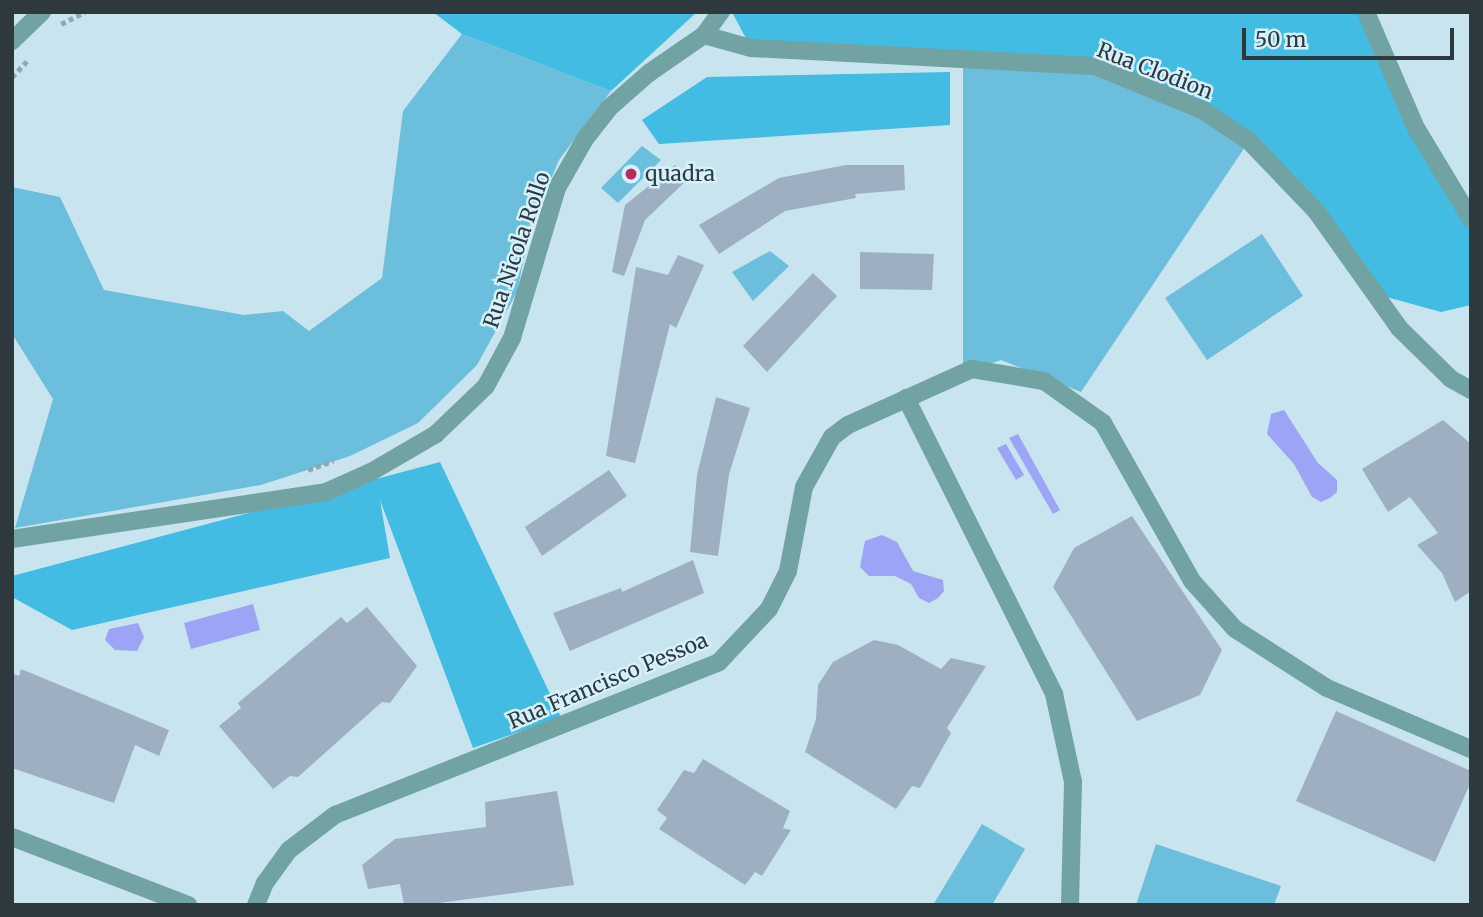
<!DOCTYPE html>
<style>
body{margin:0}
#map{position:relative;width:1483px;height:917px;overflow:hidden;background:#c8e4ef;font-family:Merriweather,serif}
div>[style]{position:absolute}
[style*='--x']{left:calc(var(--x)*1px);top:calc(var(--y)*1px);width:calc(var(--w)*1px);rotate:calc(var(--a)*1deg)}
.green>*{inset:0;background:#6bbedc}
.forest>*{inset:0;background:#42bce2}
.water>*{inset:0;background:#9da4f6}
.building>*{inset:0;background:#9fafc2}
.path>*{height:4.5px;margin-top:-2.25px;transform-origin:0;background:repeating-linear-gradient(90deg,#92a8b1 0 5px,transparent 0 8.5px)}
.street>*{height:18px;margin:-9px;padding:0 9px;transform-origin:9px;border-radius:9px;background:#71a3a2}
.dots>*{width:19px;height:19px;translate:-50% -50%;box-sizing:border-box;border:4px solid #d5f1fc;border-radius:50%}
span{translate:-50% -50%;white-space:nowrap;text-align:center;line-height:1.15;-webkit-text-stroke:5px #d5f1fc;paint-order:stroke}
.street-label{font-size:21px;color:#2e393d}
.poi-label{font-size:21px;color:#2e393d}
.left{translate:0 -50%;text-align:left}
.frame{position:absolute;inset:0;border:14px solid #2e393d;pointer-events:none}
.scale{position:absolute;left:1242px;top:28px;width:212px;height:32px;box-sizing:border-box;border:4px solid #2e393d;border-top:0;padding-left:9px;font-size:21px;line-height:24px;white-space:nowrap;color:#2e393d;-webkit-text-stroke:5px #d5f1fc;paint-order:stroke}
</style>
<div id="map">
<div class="green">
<i style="clip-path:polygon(462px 34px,611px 91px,559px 160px,530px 228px,517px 292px,477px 365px,418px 423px,350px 456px,261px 485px,15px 528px,53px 399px,12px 334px,12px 187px,60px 197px,104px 290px,244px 315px,283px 311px,309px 331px,382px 278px,403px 111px)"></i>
<i style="clip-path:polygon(963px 59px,1095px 66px,1249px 141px,1081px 392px,1001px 360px,963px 373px)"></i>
<i style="clip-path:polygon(642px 146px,661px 160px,618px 203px,601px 188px)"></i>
<i style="clip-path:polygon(1262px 234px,1303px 296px,1207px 360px,1165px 298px)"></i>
<i style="clip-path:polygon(770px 251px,789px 266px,753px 301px,732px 272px)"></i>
<i style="clip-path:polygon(982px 824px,1025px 849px,992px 905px,933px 905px)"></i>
<i style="clip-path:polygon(1156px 844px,1281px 886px,1274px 905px,1136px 905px)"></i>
</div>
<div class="forest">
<i style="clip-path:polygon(433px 12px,697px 12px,611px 91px,462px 34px)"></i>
<i style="clip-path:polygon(732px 12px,1367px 12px,1389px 70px,1471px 204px,1471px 305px,1441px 312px,1372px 293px,1249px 141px,1095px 66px,751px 48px)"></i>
<i style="clip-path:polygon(950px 72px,950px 125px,659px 144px,642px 120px,707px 77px)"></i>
<i style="clip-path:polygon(440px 462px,561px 717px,473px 748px,380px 500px,390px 558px,72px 630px,12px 597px,12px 576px)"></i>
</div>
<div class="water">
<i style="clip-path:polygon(1284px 410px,1318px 463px,1337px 480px,1337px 492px,1330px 498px,1321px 502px,1312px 497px,1294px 464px,1267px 434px,1271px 414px)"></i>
<i style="clip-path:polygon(1018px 434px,1060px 510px,1053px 514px,1009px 438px)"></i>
<i style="clip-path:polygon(1006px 444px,1024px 475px,1016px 480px,997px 448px)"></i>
<i style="clip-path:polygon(882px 535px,897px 542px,913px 571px,943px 580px,944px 591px,938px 598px,929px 603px,919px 598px,911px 584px,895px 576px,869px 576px,860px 567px,865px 541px)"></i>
<i style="clip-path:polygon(253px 604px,260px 630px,191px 649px,184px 623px)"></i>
<i style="clip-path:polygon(138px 623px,144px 637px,137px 651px,115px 650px,105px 640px,109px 629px)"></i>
</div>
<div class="building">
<i style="clip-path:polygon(675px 165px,688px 179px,645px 220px,624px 276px,612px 272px,625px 205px)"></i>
<i style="clip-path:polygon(846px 165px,904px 165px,905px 190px,855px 194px,856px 198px,785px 211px,719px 254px,699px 225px,779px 178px)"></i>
<i style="clip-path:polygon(860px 252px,934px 254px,932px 290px,860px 289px)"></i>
<i style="clip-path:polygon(678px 255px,704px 265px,676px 328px,670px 324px,635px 463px,606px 456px,636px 267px,668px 275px)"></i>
<i style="clip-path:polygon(813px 273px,837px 296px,767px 372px,743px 346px)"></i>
<i style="clip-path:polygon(716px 397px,750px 408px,729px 474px,718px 556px,690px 552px,697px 475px)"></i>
<i style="clip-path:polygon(1443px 420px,1471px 444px,1471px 591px,1455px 602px,1442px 573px,1417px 545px,1438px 533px,1410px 497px,1388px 512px,1362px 469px)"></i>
<i style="clip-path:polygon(609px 470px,627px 496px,542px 556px,525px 527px)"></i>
<i style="clip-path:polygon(1132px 516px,1222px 650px,1200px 695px,1137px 721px,1053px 587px,1074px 548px)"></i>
<i style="clip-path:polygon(693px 560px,704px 593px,570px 651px,553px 613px,621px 588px,622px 592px)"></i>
<i style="clip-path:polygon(367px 607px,417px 666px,390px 703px,382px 702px,298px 777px,290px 776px,273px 789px,219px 726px,241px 708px,238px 703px,341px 617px,347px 623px)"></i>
<i style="clip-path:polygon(874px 640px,898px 645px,941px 669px,951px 658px,986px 666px,947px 728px,951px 733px,920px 788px,912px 786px,896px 809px,805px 752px,816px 719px,818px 685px,833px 662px)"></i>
<i style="clip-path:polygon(21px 669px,169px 730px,159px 756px,135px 745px,114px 803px,12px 768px,12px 673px,19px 676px)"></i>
<i style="clip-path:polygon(1336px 711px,1471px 771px,1471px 782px,1435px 862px,1296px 801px)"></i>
<i style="clip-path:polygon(703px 759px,790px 811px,783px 828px,791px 830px,762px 876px,755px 872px,745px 885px,659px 829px,667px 818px,657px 810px,684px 770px,694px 773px)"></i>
<i style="clip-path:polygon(557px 791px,574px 885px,424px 905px,404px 905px,400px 884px,368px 889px,362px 865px,395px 839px,486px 827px,485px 802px)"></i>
</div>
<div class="path">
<i style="--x:61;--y:24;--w:27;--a:-27"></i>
<i style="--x:12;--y:77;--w:22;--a:-47"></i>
<i style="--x:308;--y:470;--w:27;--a:-20"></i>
</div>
<div class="street">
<i style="--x:1366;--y:12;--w:126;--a:66.7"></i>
<i style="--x:1416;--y:128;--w:106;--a:58.9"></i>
<i style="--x:704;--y:35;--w:49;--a:15.5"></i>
<i style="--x:751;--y:48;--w:344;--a:3"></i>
<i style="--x:1095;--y:66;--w:116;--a:22.4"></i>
<i style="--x:1202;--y:110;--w:56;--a:33.4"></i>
<i style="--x:1249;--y:141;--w:97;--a:46.3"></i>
<i style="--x:1316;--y:211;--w:143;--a:54.6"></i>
<i style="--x:1399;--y:328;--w:73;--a:44.4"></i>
<i style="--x:1451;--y:379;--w:23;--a:29"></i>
<i style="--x:12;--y:41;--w:42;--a:-44"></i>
<i style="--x:906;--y:398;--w:331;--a:63.4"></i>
<i style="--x:1054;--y:694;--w:90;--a:77.8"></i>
<i style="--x:1073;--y:782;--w:123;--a:91.4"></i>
<i style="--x:12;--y:539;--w:317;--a:-8.5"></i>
<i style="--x:326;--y:492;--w:49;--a:-24"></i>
<i style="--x:371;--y:472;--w:75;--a:-30.3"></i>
<i style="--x:436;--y:434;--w:69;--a:-43.8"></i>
<i style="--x:486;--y:386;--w:55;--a:-61.6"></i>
<i style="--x:512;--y:338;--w:157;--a:-73.3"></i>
<i style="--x:557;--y:188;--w:56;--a:-60.3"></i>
<i style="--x:585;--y:139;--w:39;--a:-52"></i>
<i style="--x:609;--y:108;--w:53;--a:-41.2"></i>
<i style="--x:649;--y:73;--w:67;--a:-34.6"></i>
<i style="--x:704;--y:35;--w:29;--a:-54"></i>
<i style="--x:12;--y:837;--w:189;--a:21.1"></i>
<i style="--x:256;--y:905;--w:24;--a:-68"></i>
<i style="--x:265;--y:883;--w:41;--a:-54"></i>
<i style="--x:289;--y:850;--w:58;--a:-37.3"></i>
<i style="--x:335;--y:815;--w:413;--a:-21.7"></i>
<i style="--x:719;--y:662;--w:73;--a:-46.7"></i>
<i style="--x:769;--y:609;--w:42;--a:-63.4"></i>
<i style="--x:788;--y:571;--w:86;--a:-79.2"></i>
<i style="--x:804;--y:487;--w:57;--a:-60.8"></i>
<i style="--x:832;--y:437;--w:20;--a:-37"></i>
<i style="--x:848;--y:425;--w:136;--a:-24.3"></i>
<i style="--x:972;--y:369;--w:73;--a:9.5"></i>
<i style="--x:1044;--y:381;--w:72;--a:35.4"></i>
<i style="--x:1103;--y:423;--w:181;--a:60.6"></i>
<i style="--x:1192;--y:581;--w:64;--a:48.1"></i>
<i style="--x:1235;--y:629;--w:109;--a:32.7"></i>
<i style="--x:1327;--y:688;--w:156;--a:23"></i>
</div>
<div class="dots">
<i style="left:631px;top:174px;background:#b92b5e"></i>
</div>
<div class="street-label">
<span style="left:1155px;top:71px;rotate:21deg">Rua Clodion</span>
<span style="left:517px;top:250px;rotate:-71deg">Rua Nicola Rollo</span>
<span style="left:608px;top:681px;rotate:-23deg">Rua Francisco Pessoa</span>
</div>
<div class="poi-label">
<span class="left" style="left:645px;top:174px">quadra</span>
</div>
<div class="frame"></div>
<div class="scale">50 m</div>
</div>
